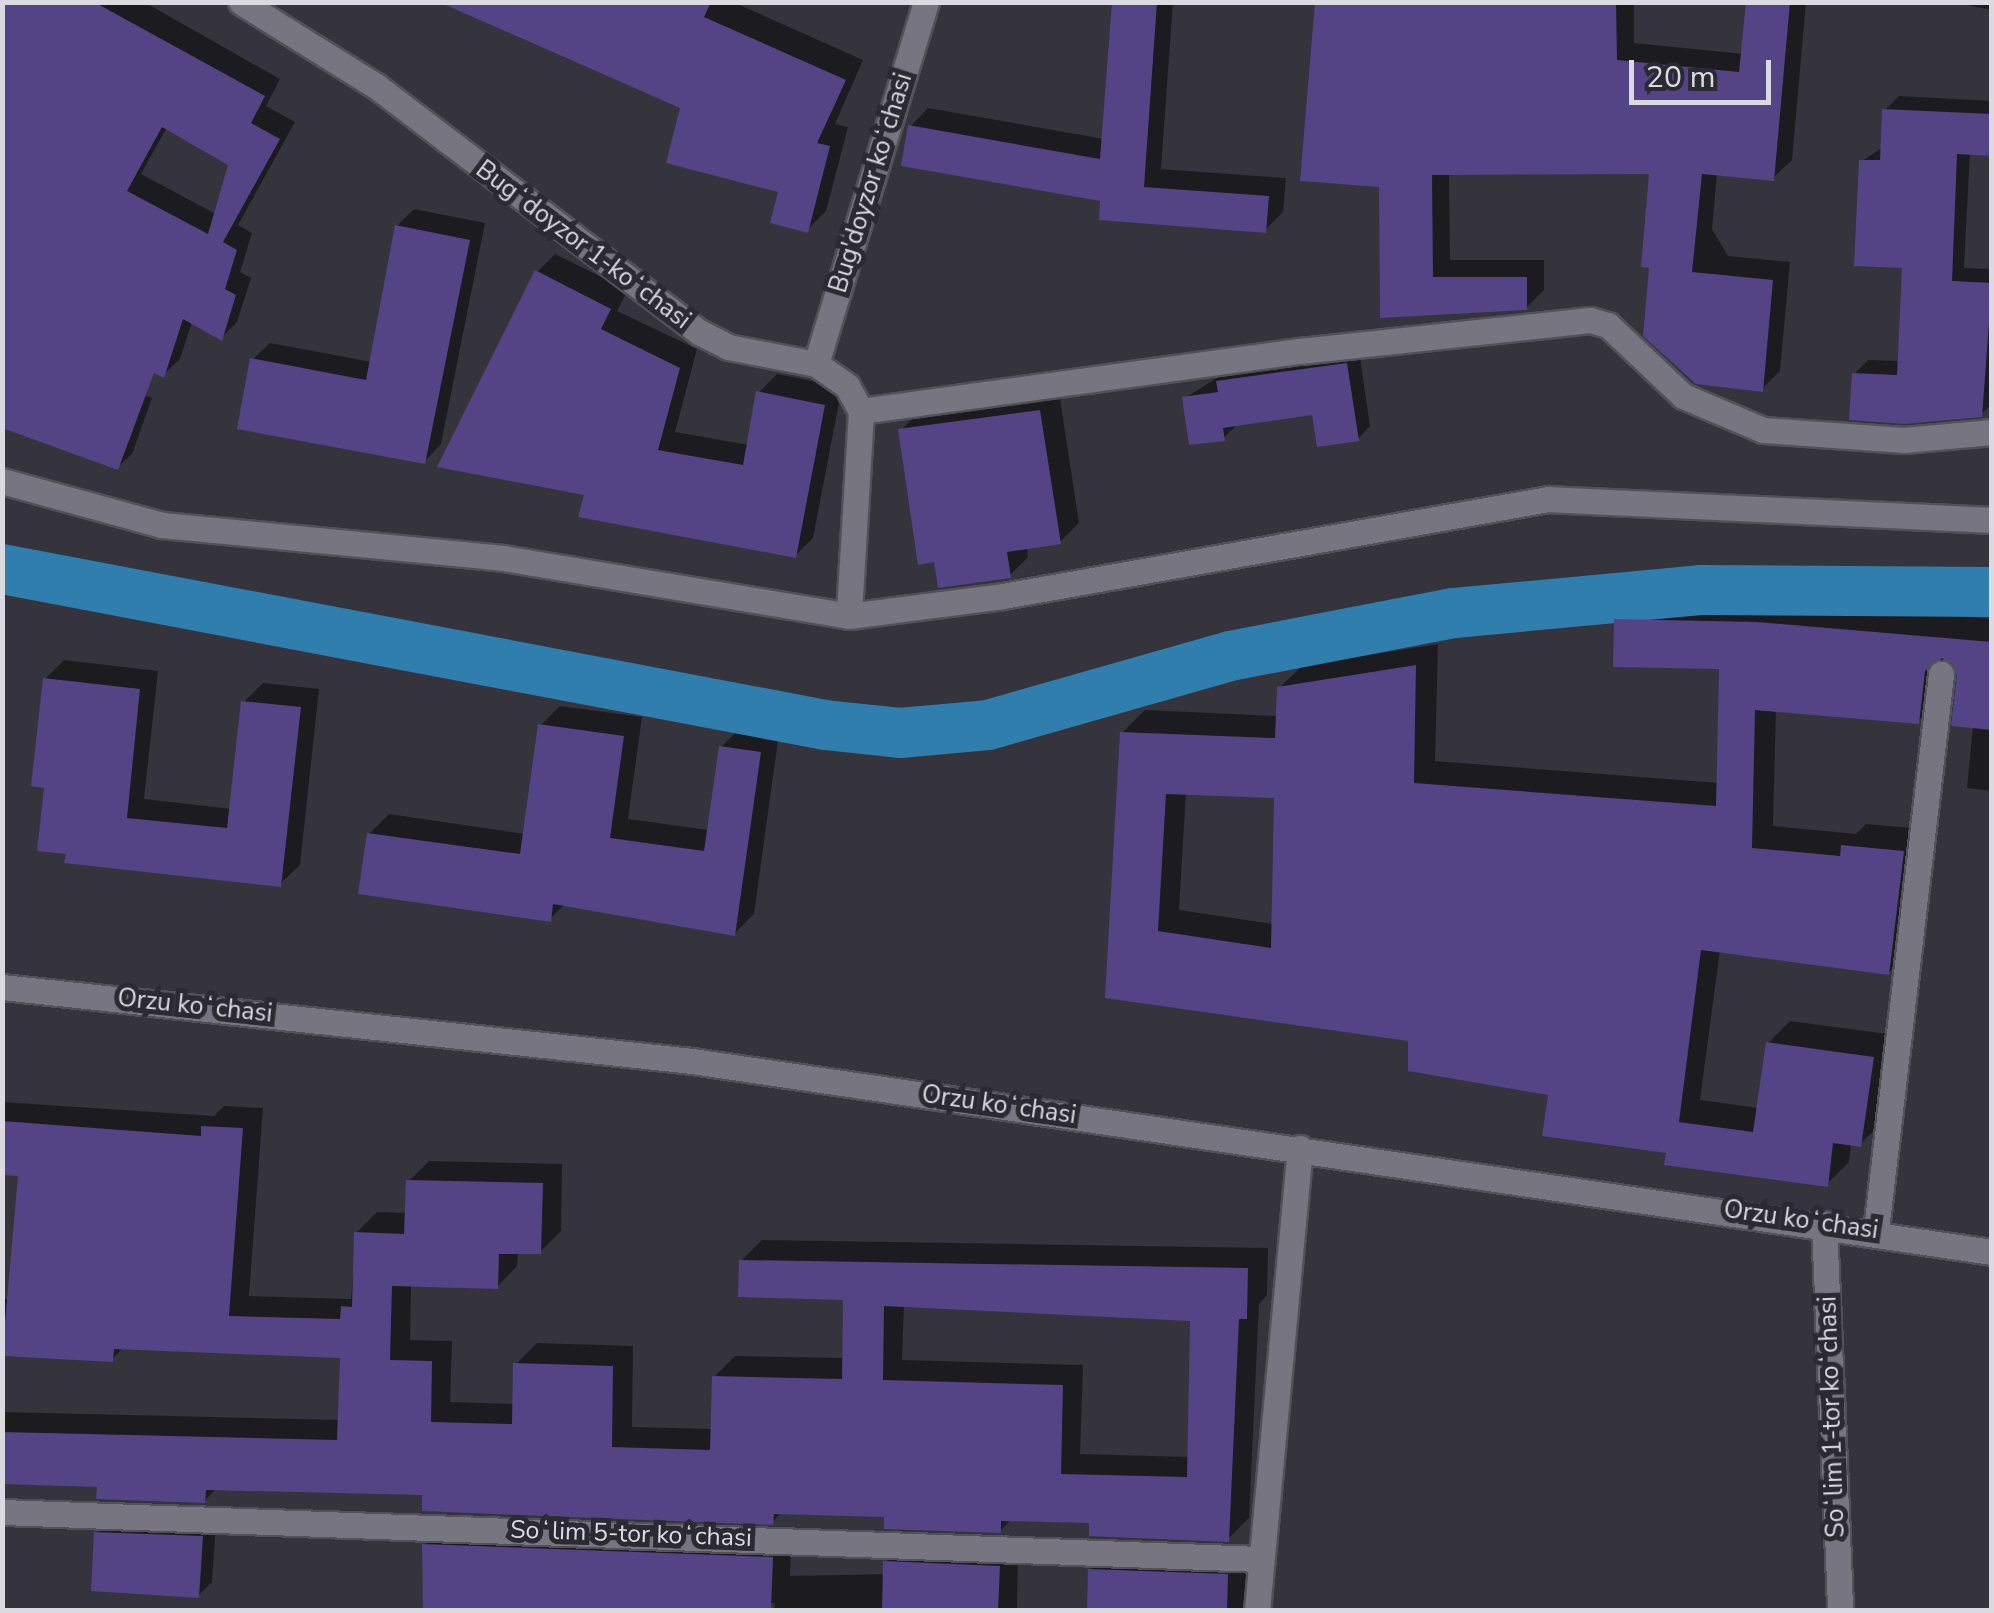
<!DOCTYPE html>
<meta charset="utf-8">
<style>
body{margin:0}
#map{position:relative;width:1994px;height:1613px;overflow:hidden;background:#35343d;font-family:"Nunito Sans",sans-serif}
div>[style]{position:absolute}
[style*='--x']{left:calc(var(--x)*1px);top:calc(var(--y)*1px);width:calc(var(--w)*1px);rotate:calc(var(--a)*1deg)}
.shadow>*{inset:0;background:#0007}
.canal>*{height:50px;margin:-25px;padding:0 25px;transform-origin:25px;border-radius:25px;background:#2f7eae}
.building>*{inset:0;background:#544385}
.roads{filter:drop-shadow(2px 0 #525159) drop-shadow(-2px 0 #525159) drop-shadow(0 2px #525159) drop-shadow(0 -2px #525159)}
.minor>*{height:25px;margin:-12.5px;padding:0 12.5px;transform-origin:12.5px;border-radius:12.5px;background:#777680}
span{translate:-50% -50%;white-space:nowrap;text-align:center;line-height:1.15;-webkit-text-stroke:10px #2b2a33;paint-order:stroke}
.street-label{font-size:25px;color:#dbdae0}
.frame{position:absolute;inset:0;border:5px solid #dbdae0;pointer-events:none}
.scale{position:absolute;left:1629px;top:60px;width:142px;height:45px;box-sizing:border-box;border:5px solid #dbdae0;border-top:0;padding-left:12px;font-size:30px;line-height:35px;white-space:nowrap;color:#dbdae0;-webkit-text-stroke:8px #2b2a33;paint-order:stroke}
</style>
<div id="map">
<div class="shadow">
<i style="clip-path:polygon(evenodd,2px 2px,144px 2px,280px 79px,266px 106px,295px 122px,238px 225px,252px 233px,240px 272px,251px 278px,237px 322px,221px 338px,192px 322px,180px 359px,163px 375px,2px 2px,167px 127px,231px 163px,216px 214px,141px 174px,167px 127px)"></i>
<i style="clip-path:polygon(461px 2px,733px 2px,863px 60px,835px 124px,848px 127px,826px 211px,807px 230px,781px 190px,683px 107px)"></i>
<i style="clip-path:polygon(1114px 2px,1173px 2px,1161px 169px,1286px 178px,1283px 212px,1265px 230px,1103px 199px,910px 127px,928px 108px,1104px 139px)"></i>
<i style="clip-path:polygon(1317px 2px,1634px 2px,1634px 43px,1744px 54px,1748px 2px,1806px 2px,1792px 160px,1773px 178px,1717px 173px,1712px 229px,1728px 256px,1790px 262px,1780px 371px,1762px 389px,1652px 265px,1652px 172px,1449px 172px,1450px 260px,1544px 260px,1544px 290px,1526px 308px,1383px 315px,1381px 184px)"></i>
<i style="clip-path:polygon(1952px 2px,1992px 2px,1992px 10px)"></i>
<i style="clip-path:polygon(1899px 96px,1992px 101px,1992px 153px,1970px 152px,1964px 268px,1992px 269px,1992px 404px,1981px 414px,1854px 374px,1868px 360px,1900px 361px,1905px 266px,1862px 161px,1883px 147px,1885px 110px)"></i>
<i style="clip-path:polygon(414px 209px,485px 223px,441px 444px,424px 462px,252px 360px,270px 343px,372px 362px,397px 226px)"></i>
<i style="clip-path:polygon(555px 254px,628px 290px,617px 311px,697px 349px,675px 432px,749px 445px,759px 392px,777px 374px,842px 387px,813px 538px,795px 556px,587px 493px,537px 272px)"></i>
<i style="clip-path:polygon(2px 339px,152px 398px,132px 454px,118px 467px)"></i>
<i style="clip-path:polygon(1359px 351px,1370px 426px,1358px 439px,1314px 412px,1236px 426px,1223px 438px,1185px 398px,1231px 369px)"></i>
<i style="clip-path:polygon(1059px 392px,1079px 523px,1060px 542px,1027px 546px,1028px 557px,1009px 576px,901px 430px,920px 411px)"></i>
<i style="clip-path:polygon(evenodd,1639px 598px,1781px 601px,1992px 619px,1992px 791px,1967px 788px,1973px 726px,1960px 674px,1945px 656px,1940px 699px,1918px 721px,1776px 710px,1773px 826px,1856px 834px,1866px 824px,1925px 829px,1911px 951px,1888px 973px,1720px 950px,1700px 1100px,1759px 1108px,1768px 1043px,1790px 1021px,1895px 1035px,1883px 1122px,1860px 1144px,1851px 1143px,1849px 1162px,1827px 1184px,1668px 1151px,1550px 1093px,1411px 1039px,1107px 996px,1122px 733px,1145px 710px,1278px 716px,1279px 688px,1302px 666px,1438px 644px,1435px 761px,1719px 783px,1721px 667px,1617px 620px,1639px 598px,1186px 792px,1276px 796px,1274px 924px,1179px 910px,1186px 792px)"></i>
<i style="clip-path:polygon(64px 660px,158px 671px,144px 799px,232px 809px,244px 702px,263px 683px,319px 689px,300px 865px,280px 884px,68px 852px,46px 786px,45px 679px)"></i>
<i style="clip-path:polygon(560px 706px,642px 717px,628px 819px,709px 830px,721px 747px,740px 728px,779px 733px,754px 914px,734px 934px,565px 904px,550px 919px,369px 834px,389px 814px,525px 834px,541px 725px)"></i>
<i style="clip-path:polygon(evenodd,2px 1102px,214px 1116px,224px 1106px,263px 1108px,249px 1296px,351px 1299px,356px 1233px,377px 1212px,407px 1213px,408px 1182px,429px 1161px,562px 1164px,561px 1231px,540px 1252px,518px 1252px,517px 1266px,497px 1287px,411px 1284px,410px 1340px,452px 1341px,450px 1402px,515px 1404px,516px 1364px,537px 1343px,633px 1346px,632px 1427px,713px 1429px,714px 1377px,735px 1356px,845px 1358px,846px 1297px,741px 1261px,762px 1240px,1268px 1248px,1267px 1295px,1259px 1304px,1249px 1518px,1228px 1539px,1092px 1521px,1012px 1519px,1000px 1531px,887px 1515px,782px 1512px,772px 1522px,425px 1493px,218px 1487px,204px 1501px,100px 1484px,2px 1481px,2px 1412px,340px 1420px,342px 1356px,124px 1347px,112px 1359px,2px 1356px,2px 1299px,11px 1299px,21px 1174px,2px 1172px,2px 1102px,904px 1305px,1193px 1318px,1190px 1457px,1080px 1454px,1083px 1365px,902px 1360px,904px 1305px)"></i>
<i style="clip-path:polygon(111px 1519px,216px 1523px,212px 1582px,198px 1596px,97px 1533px)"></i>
<i style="clip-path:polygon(445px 1525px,791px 1538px,790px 1576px,886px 1574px,886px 1562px,905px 1543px,1018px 1547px,1017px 1610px,774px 1610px,775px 1603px,676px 1605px,676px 1610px,425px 1610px,425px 1545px)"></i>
<i style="clip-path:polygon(1111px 1549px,1248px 1554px,1247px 1610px,1089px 1610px,1090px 1570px)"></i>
</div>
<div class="canal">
<i style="--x:2;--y:569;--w:838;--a:10.73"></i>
<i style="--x:825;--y:725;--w:75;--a:6.1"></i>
<i style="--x:900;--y:733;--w:88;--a:-5.2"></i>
<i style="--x:988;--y:725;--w:252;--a:-15.9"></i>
<i style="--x:1230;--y:656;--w:228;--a:-10.9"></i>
<i style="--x:1454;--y:613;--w:247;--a:-5.3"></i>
<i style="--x:1700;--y:590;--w:292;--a:0.4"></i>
</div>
<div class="building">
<i style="clip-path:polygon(evenodd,2px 2px,94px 2px,265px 96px,251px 123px,280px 139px,223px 242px,237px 250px,225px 289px,236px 295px,222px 341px,183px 319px,164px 378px,154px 373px,118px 470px,2px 428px,2px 2px,162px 127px,228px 165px,208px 234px,127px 191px,162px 127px)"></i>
<i style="clip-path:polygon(439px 2px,711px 2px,704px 17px,846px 80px,817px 143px,830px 146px,808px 233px,770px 223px,778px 192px,666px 163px,680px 108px)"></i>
<i style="clip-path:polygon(1112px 2px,1157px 2px,1144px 187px,1269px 196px,1266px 233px,1099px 220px,1100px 201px,901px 166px,908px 125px,1100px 159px)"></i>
<i style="clip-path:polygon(1315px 2px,1616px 2px,1617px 60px,1739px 72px,1746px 2px,1790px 2px,1774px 181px,1702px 174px,1692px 272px,1773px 280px,1763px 392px,1696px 384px,1643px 336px,1649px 268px,1641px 267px,1649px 174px,1432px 175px,1433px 277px,1527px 277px,1527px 310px,1380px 318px,1379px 187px,1300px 181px)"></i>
<i style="clip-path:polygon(1882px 109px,1992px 114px,1992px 156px,1957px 154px,1952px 281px,1992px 283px,1982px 417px,1904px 424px,1849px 420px,1852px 373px,1897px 375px,1902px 268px,1854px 266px,1859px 160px,1880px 160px)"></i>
<i style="clip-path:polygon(395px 225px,470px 240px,425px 464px,237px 429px,250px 358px,366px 380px)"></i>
<i style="clip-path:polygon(535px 270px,611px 309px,601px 329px,680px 368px,658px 450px,743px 465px,756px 391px,825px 405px,796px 558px,578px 517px,584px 495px,437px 467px)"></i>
<i style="clip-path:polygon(1347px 363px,1359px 441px,1317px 447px,1312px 415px,1223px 428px,1225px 441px,1189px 445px,1182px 397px,1218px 392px,1216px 381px)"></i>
<i style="clip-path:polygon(1040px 410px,1061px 544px,1007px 552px,1011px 578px,938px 588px,934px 562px,918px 565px,898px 429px)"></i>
<i style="clip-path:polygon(evenodd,1614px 619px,1757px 622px,1992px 642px,1992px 730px,1951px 726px,1957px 675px,1942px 658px,1925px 671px,1919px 724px,1755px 710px,1752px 848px,1840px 856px,1841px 845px,1904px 851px,1889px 975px,1701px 950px,1679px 1122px,1753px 1132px,1766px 1042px,1874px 1057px,1861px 1147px,1833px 1143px,1828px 1187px,1664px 1165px,1666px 1153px,1542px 1136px,1548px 1095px,1408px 1071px,1408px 1041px,1105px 998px,1120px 732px,1275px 738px,1277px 687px,1416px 665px,1414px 783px,1716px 806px,1719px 669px,1613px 667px,1614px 619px,1166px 794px,1274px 798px,1271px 948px,1158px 931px,1166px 794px)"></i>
<i style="clip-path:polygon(43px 678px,140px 689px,127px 818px,227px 828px,241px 701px,301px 707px,281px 887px,64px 863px,66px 854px,37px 851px,44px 788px,31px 786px)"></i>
<i style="clip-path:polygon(538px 724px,624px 736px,610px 838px,704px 851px,719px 746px,761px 752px,735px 936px,553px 904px,551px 922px,358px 894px,367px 833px,520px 854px)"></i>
<i style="clip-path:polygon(evenodd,2px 1121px,201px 1136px,201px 1126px,243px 1128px,229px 1316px,340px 1319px,341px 1306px,352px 1307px,354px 1232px,404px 1234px,406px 1180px,543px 1183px,541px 1254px,499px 1254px,498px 1289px,392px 1286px,390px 1360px,432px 1361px,431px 1422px,512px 1424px,513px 1363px,613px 1366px,612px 1447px,710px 1450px,712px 1376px,842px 1379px,843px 1300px,738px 1297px,739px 1260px,1248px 1268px,1247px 1319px,1239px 1319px,1229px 1542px,1089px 1536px,1089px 1523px,1001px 1521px,1001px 1533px,884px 1529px,884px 1517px,774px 1514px,773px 1525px,422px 1511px,422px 1495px,206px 1490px,205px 1503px,96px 1499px,97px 1487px,2px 1484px,2px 1432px,337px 1440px,340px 1358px,114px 1349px,113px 1362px,2px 1356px,18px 1176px,2px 1175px,2px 1121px,884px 1306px,1190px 1321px,1187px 1477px,1061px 1474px,1063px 1385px,883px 1380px,884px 1306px)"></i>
<i style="clip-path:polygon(94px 1532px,203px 1536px,199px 1598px,91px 1591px)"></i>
<i style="clip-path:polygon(422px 1544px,773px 1557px,771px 1610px,423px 1610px)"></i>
<i style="clip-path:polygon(883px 1561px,1000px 1566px,998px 1610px,882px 1610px)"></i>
<i style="clip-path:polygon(1088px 1569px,1228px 1574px,1227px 1610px,1087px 1610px)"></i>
</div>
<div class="roads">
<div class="minor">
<i style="--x:241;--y:2;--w:159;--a:31.9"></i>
<i style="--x:376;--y:86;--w:406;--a:37.3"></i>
<i style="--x:699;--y:332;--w:33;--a:27"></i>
<i style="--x:728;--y:347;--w:90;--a:10.9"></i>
<i style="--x:816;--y:364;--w:38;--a:35"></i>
<i style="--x:847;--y:386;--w:29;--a:61"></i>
<i style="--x:861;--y:411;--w:205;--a:93.4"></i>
<i style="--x:816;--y:364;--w:378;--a:-73.1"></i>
<i style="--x:861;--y:411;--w:443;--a:-7.8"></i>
<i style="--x:1300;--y:351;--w:292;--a:-6.1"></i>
<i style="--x:1590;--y:320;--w:19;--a:16"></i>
<i style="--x:1608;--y:325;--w:103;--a:43.4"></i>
<i style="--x:1683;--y:396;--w:87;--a:23"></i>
<i style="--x:1763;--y:430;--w:141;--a:4.1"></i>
<i style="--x:1904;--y:440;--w:88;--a:-5.2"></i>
<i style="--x:2;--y:481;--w:166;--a:15.4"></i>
<i style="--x:162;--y:525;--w:343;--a:5.5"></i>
<i style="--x:503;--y:558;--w:351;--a:9.5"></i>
<i style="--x:849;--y:616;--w:155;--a:-7.4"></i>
<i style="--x:1003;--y:596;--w:554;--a:-10.09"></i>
<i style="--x:1548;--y:499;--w:444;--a:2.7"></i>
<i style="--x:2;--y:987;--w:694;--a:6.12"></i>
<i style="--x:692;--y:1061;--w:1314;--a:8.36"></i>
<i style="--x:1824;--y:1224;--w:386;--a:87.6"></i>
<i style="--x:1876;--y:1230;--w:560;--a:-83.33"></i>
<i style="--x:2;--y:1512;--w:1258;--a:2.14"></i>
<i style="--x:1257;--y:1610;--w:464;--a:-84.7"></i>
</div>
</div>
<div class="street-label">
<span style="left:871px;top:183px;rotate:-73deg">Bug'doyzor koʻchasi</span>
<span style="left:583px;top:245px;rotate:37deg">Bugʻdoyzor 1-koʻchasi</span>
<span style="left:195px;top:1006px;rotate:6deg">Orzu koʻchasi</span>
<span style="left:999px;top:1105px;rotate:8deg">Orzu koʻchasi</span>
<span style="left:1801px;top:1220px;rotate:8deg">Orzu koʻchasi</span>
<span style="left:1832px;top:1417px;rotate:-92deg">Soʻlim 1-tor koʻchasi</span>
<span style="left:631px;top:1534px;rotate:2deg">Soʻlim 5-tor koʻchasi</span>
</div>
<div class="frame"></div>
<div class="scale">20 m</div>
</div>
